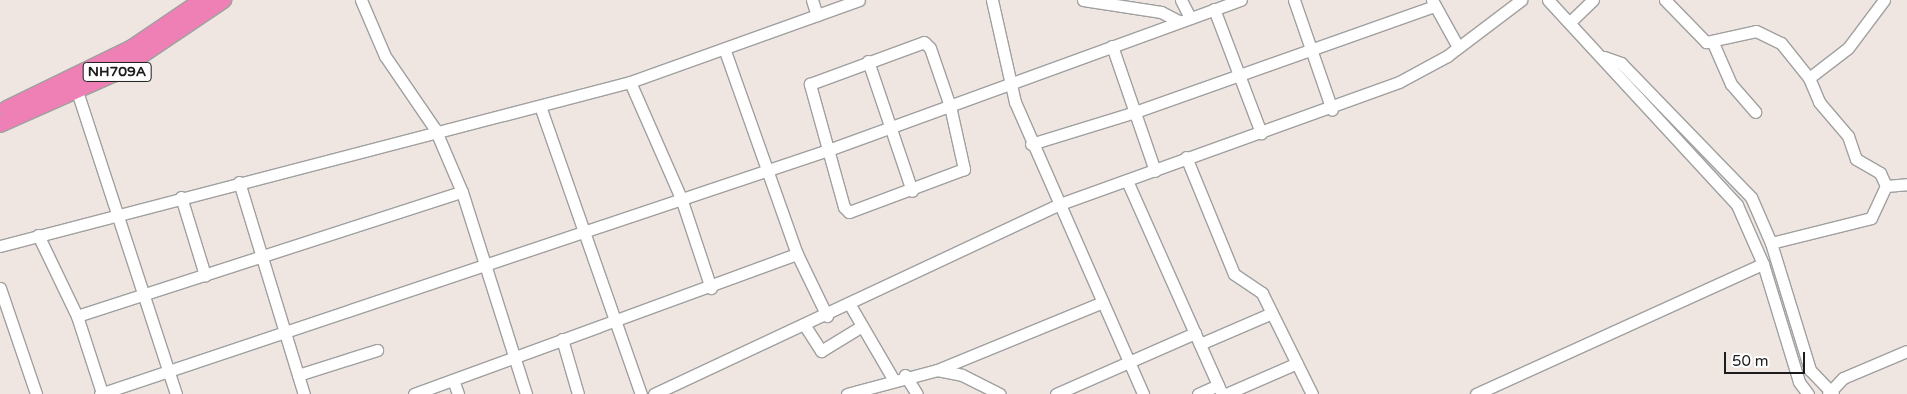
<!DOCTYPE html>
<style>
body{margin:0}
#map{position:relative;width:1907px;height:394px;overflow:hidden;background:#efe6e1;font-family:"Varela Round",sans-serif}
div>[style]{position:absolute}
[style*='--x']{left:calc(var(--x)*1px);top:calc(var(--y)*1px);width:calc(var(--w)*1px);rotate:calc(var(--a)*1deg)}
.roads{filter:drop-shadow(1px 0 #a0a0a0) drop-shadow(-1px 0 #a0a0a0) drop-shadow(0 1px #a0a0a0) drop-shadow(0 -1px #a0a0a0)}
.minor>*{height:11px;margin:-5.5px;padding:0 5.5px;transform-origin:5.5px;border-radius:5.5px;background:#fff}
.highway>*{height:16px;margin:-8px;padding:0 8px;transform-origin:8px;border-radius:8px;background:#ef80b5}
span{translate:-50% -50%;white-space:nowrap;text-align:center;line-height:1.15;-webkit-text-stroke:4px #fff;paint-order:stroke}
.shield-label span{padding:1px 4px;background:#fff;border:1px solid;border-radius:4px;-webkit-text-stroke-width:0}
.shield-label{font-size:14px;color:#1c1c1c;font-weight:700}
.scale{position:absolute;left:1724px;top:352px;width:81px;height:22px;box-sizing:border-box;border:2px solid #1c1c1c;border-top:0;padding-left:6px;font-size:15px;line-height:18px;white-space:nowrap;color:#1c1c1c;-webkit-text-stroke:4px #fff;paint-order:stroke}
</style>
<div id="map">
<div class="roads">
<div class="minor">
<i style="--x:361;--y:0;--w:61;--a:66.8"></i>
<i style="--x:385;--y:56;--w:88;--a:55.6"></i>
<i style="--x:435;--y:129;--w:69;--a:66.8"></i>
<i style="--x:462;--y:192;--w:212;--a:72.4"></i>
<i style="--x:812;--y:0;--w:16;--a:72"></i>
<i style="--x:992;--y:0;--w:105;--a:77.3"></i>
<i style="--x:1015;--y:102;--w:319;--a:66.3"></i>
<i style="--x:1083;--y:0;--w:79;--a:8.7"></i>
<i style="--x:1161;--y:12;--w:20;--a:27"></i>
<i style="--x:1181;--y:0;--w:20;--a:63"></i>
<i style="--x:1294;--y:0;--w:116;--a:70.9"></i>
<i style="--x:1432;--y:0;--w:54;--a:61"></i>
<i style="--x:1548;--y:0;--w:279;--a:47.3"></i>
<i style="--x:1737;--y:205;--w:64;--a:66.2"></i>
<i style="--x:1763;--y:264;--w:123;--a:73"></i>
<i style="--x:1799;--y:382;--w:15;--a:53"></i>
<i style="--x:1665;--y:0;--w:59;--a:45.7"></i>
<i style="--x:1706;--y:42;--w:51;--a:-12.4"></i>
<i style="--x:1756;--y:31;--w:28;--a:26"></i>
<i style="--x:1781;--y:43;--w:45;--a:51.3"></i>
<i style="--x:1809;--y:78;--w:26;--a:67"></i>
<i style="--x:1819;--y:102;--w:45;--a:49.5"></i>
<i style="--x:1848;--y:136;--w:24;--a:71"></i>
<i style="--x:1856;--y:159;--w:28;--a:30"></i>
<i style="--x:1880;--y:173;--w:14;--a:65"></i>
<i style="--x:1214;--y:9;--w:133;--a:69.2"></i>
<i style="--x:1570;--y:22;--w:32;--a:-44"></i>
<i style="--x:924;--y:42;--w:8;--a:45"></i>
<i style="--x:930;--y:48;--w:61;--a:71"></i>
<i style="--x:950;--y:106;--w:65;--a:77.5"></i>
<i style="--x:964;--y:169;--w:123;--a:159.5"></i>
<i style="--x:849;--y:212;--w:7;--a:-135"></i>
<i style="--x:844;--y:207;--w:128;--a:-105.5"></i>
<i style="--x:810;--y:84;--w:121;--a:-20.2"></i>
<i style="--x:1713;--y:43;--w:45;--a:66.3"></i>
<i style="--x:1731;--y:84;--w:37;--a:49"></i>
<i style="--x:1112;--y:46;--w:132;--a:71"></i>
<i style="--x:725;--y:51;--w:215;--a:70.5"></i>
<i style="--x:797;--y:254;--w:69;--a:64.2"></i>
<i style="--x:1604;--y:57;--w:18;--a:19"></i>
<i style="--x:1621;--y:63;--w:187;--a:45.9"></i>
<i style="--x:1751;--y:197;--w:50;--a:66.5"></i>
<i style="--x:1771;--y:243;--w:133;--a:72.9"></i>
<i style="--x:1810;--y:370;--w:33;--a:46"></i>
<i style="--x:868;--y:61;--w:137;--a:71.3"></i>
<i style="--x:1809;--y:78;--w:49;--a:-37.6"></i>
<i style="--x:1848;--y:48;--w:60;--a:-53.1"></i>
<i style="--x:630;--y:82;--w:127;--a:66.3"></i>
<i style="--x:681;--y:198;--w:95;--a:71.6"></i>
<i style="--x:75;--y:85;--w:325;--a:71.9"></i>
<i style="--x:540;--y:106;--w:305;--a:70.7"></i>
<i style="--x:1031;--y:144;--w:109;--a:-17.1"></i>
<i style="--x:1135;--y:112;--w:318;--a:-19.5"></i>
<i style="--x:1186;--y:157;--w:126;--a:67.7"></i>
<i style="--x:1234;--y:274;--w:34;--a:34"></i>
<i style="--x:1262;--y:293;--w:113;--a:63.7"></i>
<i style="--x:239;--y:182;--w:222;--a:73"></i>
<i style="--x:1128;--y:183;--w:231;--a:66"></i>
<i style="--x:181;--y:197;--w:82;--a:72.9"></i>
<i style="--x:38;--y:235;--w:90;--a:64.3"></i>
<i style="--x:77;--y:316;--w:81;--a:72"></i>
<i style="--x:1771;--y:243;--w:103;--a:-14"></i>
<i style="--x:1871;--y:218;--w:35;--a:-65"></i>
<i style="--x:1886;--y:186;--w:21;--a:-5"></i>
<i style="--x:0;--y:246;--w:651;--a:-14.59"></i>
<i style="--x:630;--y:82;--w:243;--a:-19.7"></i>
<i style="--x:0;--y:288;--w:112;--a:71.2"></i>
<i style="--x:850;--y:305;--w:86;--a:59.8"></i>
<i style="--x:77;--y:316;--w:404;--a:-17.9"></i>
<i style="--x:805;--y:326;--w:30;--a:57"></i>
<i style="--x:821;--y:351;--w:48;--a:-31.4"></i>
<i style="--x:562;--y:339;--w:57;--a:73.8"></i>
<i style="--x:1200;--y:344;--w:78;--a:-23.3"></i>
<i style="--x:937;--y:370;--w:179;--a:-22.3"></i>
<i style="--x:298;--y:375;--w:83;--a:-17.6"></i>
<i style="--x:905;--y:375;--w:22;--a:58"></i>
<i style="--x:453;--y:380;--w:15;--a:70"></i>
<i style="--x:100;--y:394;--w:771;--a:-18.53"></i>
<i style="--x:831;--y:149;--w:436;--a:-20"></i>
<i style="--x:414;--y:394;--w:408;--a:-20.1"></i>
<i style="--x:654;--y:394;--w:448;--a:-25.1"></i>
<i style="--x:1060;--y:204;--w:360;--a:-19.8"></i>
<i style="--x:1399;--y:82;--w:55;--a:-28.4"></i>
<i style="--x:1447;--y:56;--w:93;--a:-37.1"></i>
<i style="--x:847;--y:394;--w:93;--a:-14.9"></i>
<i style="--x:937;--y:370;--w:25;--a:11"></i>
<i style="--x:962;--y:375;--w:42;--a:26.6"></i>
<i style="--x:1056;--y:394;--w:152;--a:-23.7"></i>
<i style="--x:1198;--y:394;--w:22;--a:-24"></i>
<i style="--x:1226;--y:394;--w:77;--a:-23.6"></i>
<i style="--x:1476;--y:394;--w:315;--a:-24.4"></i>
<i style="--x:1828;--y:394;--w:22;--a:-47"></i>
<i style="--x:1843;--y:378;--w:69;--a:-22.9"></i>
</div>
<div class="highway">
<i style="--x:7;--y:109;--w:139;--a:-26"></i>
<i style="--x:132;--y:48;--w:86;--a:-34.1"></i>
<i style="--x:0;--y:124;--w:124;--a:-23.9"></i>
<i style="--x:113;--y:74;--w:133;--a:-33.9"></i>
</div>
</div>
<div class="shield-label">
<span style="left:117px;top:72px">NH709A</span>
</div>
<div class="scale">50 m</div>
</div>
